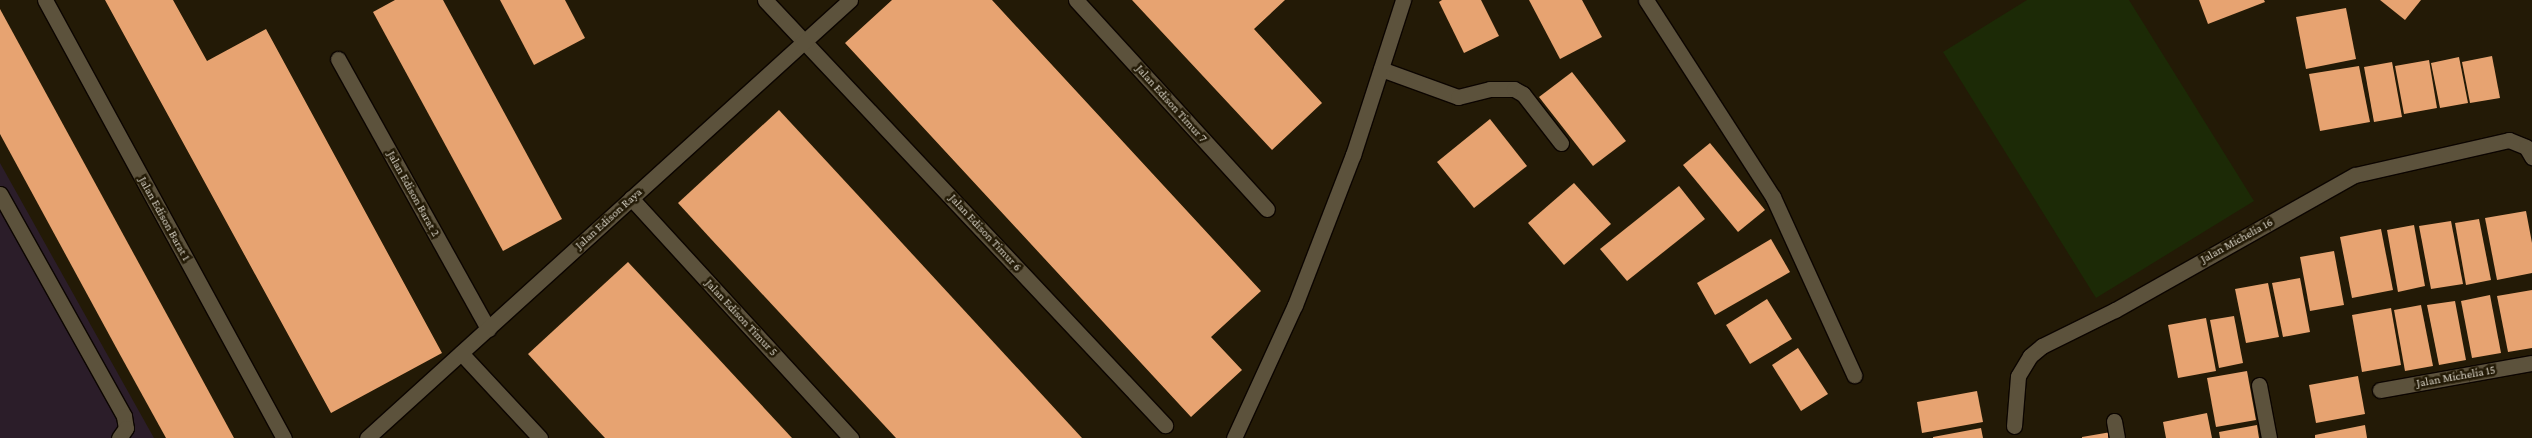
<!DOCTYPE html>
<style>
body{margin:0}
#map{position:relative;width:2532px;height:438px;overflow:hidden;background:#231a06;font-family:"Crimson Pro",serif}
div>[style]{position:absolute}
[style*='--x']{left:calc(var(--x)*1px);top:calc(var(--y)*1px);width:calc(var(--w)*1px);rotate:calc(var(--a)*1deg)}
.commercial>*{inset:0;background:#2b1d29}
.green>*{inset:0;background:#1c2a06}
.building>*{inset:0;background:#e7a371}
.roads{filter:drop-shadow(1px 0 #0c0500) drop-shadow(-1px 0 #0c0500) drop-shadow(0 1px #0c0500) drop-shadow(0 -1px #0c0500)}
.lane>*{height:15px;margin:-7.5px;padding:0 7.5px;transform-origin:7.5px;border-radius:7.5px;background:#5c523c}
.street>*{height:15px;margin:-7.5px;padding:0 7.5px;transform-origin:7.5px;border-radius:7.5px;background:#5c523c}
span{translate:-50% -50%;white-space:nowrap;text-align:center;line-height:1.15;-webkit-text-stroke:5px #231a06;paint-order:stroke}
.street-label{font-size:12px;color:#d7d2c5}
</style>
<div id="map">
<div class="commercial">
<i style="clip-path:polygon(0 163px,154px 438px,0 438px)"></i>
</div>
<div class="green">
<i style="clip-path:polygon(2027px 0,2129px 0,2254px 201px,2096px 298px,1943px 52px)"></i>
</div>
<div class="building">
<i style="clip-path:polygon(105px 0,173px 0,207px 61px,266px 29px,442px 353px,331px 413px)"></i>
<i style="clip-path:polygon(395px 0,443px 0,562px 219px,503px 251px,373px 12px)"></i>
<i style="clip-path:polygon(500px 0,565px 0,585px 38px,534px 65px)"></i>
<i style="clip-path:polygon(892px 0,992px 0,1261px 291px,1211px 337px,1242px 370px,1191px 417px,845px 43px)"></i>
<i style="clip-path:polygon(1132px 0,1285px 0,1254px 29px,1322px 103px,1272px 150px)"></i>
<i style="clip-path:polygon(1442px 0,1481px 0,1499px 36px,1464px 53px,1439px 2px)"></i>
<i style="clip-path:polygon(1529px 0,1582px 0,1602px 37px,1560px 59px)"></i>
<i style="clip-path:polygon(2199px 0,2264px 0,2265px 2px,2208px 24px)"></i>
<i style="clip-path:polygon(2380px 0,2421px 0,2405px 20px)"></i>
<i style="clip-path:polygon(2346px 8px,2356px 59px,2306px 69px,2296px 17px)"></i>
<i style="clip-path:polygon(0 9px,171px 322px,234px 438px,166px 438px,118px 351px,0 134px)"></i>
<i style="clip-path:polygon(2492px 56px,2500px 98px,2470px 103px,2462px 62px)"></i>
<i style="clip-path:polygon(2459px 57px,2468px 103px,2440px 108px,2431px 63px)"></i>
<i style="clip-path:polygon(2429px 60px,2437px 108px,2404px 114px,2395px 66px)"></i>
<i style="clip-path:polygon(2392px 62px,2402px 117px,2374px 122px,2364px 67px)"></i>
<i style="clip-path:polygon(2359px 66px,2370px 122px,2320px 131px,2309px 74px)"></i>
<i style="clip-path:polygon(1572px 72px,1626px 141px,1593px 166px,1539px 97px)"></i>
<i style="clip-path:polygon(779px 110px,867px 205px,1082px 438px,896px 438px,711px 239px,678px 203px)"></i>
<i style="clip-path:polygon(1490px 119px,1527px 166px,1474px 208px,1437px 162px)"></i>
<i style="clip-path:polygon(1710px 143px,1765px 210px,1738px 232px,1683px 165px)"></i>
<i style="clip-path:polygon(1574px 183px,1611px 224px,1564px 265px,1528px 223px)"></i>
<i style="clip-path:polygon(1679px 186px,1705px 219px,1627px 281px,1600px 249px)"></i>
<i style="clip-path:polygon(2526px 211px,2532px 243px,2532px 273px,2497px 280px,2485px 218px)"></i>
<i style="clip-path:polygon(2479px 219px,2491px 280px,2466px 285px,2455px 223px)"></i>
<i style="clip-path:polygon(2451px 221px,2463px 284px,2431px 289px,2419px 226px)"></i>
<i style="clip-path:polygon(2414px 225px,2425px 286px,2398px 292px,2387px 230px)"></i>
<i style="clip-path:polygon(2381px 229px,2393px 290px,2352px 298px,2340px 237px)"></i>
<i style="clip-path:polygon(1771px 239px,1790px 272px,1715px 315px,1697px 283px)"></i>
<i style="clip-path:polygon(2334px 251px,2344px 305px,2310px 311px,2300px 257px)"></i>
<i style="clip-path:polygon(628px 262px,716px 356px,792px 438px,605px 438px,590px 422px,528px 354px)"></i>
<i style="clip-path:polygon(2300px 278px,2310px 332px,2283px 337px,2272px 283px)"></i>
<i style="clip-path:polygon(2268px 283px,2279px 337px,2246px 343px,2235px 289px)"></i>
<i style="clip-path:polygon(2532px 290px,2532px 348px,2508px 352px,2497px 296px)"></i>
<i style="clip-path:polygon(2490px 295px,2501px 353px,2472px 358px,2461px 301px)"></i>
<i style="clip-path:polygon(1767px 299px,1792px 339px,1750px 364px,1726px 325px)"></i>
<i style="clip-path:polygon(2455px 301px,2466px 360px,2439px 365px,2427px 305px)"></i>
<i style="clip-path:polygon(2421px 305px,2433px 366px,2405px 371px,2394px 310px)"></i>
<i style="clip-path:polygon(2391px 308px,2401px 365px,2362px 372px,2352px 315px)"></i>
<i style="clip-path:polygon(2234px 316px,2243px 363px,2219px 368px,2210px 320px)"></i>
<i style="clip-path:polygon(2206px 318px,2216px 371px,2178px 378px,2168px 325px)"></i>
<i style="clip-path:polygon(1798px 348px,1828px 394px,1801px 411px,1772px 365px)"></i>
<i style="clip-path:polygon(2247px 371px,2256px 420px,2216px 427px,2207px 378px)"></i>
<i style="clip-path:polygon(2358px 376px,2365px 414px,2316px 423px,2309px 385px)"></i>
<i style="clip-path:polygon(1977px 391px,1983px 422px,1922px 433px,1917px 402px)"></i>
<i style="clip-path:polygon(2207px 413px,2212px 438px,2166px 438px,2163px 422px)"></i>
<i style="clip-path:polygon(2257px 425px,2259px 438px,2220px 438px,2219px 432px)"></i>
<i style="clip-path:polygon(2365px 425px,2367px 438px,2315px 438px,2315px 435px)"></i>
<i style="clip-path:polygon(1981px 428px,1983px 438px,1933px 438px,1933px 437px)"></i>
<i style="clip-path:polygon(2111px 432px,2112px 438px,2082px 438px,2082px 437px)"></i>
</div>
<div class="roads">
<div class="lane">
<i style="--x:0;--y:194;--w:254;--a:60.8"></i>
<i style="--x:124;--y:416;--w:12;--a:81"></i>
<i style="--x:126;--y:428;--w:12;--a:125"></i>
</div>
<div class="street">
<i style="--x:45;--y:0;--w:499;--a:61.4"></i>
<i style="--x:765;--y:0;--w:584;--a:46.74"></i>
<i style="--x:1076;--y:0;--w:283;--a:47.6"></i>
<i style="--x:1646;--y:0;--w:234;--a:57.2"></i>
<i style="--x:1773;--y:197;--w:196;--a:65.5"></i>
<i style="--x:338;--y:59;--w:309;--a:60.9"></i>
<i style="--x:1381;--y:69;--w:82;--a:20"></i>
<i style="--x:1458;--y:97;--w:33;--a:-14"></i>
<i style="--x:1490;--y:89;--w:24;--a:0"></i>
<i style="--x:1514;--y:89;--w:10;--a:29"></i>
<i style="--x:1523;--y:94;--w:62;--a:52.2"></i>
<i style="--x:631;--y:198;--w:326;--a:47.5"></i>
<i style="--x:461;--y:353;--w:116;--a:47.1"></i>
<i style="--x:2259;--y:385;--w:54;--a:79.3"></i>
<i style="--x:2380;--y:390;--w:154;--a:-10.1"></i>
<i style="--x:2114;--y:421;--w:17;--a:80"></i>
<i style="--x:2014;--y:426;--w:50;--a:-85.4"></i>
<i style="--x:2018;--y:376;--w:23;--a:-59"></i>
<i style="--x:2030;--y:356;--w:16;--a:-40"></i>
<i style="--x:2042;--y:346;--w:81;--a:-26.3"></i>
<i style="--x:2115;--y:310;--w:275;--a:-29.4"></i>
<i style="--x:2355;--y:175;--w:158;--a:-12.8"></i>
<i style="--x:2509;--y:140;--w:18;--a:22"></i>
<i style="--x:2526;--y:147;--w:12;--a:59"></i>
<i style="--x:367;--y:438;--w:652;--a:-42.2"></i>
<i style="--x:1234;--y:438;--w:146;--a:-65.4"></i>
<i style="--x:1295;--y:305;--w:161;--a:-68.9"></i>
<i style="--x:1353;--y:155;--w:163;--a:-72.1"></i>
</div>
</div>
<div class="street-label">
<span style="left:1171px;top:104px;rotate:48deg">Jalan Edison Timur 7</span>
<span style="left:413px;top:194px;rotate:61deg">Jalan Edison Barat 2</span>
<span style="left:164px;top:219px;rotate:61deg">Jalan Edison Barat 1</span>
<span style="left:609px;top:219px;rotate:-42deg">Jalan Edison Raya</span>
<span style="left:985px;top:233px;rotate:47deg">Jalan Edison Timur 6</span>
<span style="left:2237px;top:241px;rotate:-29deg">Jalan Michelia 16</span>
<span style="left:741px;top:318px;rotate:47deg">Jalan Edison Timur 5</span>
<span style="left:2456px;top:377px;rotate:-10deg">Jalan Michelia 15</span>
</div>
</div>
